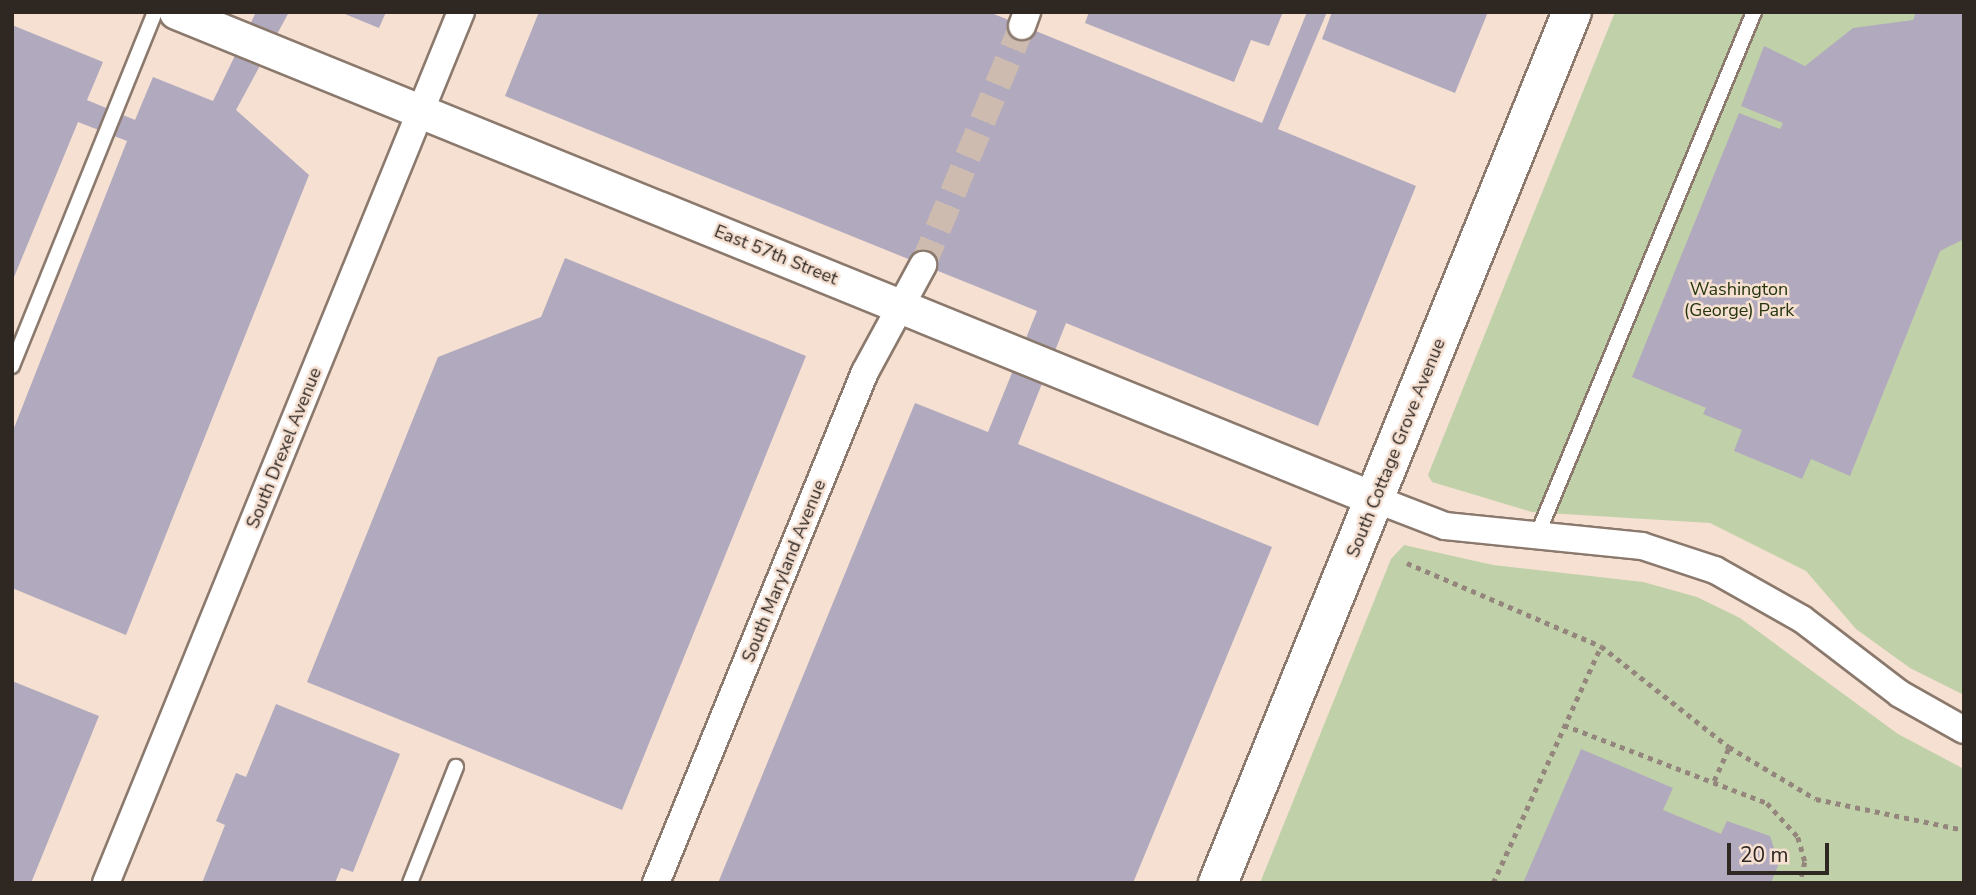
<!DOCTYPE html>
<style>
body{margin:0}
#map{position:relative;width:1976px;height:895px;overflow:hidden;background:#f5e0d2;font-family:"Nunito Sans",sans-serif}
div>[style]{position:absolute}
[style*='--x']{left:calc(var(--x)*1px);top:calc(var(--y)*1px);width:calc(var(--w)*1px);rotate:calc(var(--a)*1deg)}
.green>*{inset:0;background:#c0d1a9}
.building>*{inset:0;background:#b1a9bd}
.minor-tunnel>*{height:26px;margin-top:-13px;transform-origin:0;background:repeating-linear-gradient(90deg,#cdbbaf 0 26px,transparent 0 39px)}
.path>*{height:4.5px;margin-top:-2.25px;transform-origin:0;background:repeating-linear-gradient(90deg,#94867c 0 5px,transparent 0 10px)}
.roads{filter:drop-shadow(2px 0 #8b796d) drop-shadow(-2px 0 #8b796d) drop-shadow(0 2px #8b796d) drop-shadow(0 -2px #8b796d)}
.service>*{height:14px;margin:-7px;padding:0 7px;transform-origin:7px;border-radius:7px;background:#fff}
.minor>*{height:26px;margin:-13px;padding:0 13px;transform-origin:13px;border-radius:13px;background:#fff}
.tertiary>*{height:33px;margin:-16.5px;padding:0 16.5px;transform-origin:16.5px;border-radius:16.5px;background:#fff}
.secondary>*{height:38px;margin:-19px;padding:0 19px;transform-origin:19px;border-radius:19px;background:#fff}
span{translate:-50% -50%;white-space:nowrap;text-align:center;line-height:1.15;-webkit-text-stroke:5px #f5e0d2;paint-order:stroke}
.street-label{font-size:18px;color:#2e2722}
.park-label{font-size:18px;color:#26350e}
.frame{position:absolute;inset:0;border:14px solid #2e2722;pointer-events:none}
.scale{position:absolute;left:1727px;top:843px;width:102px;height:32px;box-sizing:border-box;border:4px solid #2e2722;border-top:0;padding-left:9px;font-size:21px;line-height:24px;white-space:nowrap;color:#2e2722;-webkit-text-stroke:5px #f5e0d2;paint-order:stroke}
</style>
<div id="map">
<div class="green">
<i style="clip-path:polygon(1615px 12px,1964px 12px,1964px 695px,1910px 668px,1856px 629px,1806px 571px,1710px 523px,1532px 512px,1432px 482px,1428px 475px)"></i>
<i style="clip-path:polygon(1404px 545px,1493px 565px,1643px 582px,1697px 597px,1740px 618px,1898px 734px,1964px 769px,1964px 883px,1260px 883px,1391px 559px)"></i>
</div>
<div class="building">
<i style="clip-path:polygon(256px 12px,289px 12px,236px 110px,309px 175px,126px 635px,12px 588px,12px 433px,127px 141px,78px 122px,12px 282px,12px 25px,103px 62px,87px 100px,135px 120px,153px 77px,213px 101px)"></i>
<i style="clip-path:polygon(340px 12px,386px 12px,379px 28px)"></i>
<i style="clip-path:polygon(539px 12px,989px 12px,1262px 123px,1307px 12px,1327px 12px,1278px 129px,1416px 186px,1318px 426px,1066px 323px,1018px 444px,1272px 547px,1133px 883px,718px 883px,915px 403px,988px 432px,1037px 311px,505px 96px)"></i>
<i style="clip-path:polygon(1089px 12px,1283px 12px,1269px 46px,1251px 40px,1234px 82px,1085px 23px)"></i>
<i style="clip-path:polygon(1332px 12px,1488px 12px,1455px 93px,1322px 39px)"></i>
<i style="clip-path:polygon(1916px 12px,1964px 12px,1964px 239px,1940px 251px,1850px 476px,1811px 459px,1802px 479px,1734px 451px,1742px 430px,1703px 414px,1706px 408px,1632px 377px,1739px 113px,1780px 129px,1783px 123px,1741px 106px,1764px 46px,1805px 66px,1853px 28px,1913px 20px)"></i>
<i style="clip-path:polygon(565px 258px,806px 356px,622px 810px,307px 682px,438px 357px,541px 317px)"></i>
<i style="clip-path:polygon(12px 681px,99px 716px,31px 883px,12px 883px)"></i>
<i style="clip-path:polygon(276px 704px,400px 754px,353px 872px,341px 868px,335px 883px,202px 883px,225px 825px,216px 821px,236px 773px,246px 777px)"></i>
<i style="clip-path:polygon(1581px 749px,1673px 788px,1663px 810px,1721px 834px,1727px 821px,1770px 836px,1779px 863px,1771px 883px,1523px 883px)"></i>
</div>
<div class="minor-tunnel">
<i style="--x:923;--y:265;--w:259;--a:-67.5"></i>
</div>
<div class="path">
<i style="--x:1407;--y:563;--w:211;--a:23.2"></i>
<i style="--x:1601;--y:646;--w:163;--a:38.3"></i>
<i style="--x:1729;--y:747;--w:101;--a:30.9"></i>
<i style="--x:1816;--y:799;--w:151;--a:11.8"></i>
<i style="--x:1564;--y:725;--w:217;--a:21"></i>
<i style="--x:1767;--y:803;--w:46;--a:47.6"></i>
<i style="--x:1798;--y:837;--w:26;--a:74"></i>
<i style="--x:1805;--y:862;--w:22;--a:103"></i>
<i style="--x:1714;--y:781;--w:37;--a:-66"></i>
<i style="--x:1493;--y:883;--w:260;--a:-65.5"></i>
</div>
<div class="roads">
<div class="service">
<i style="--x:12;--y:366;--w:382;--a:-68"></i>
<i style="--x:1536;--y:538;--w:569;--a:-67.49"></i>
<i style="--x:410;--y:883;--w:125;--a:-68.4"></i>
</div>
<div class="minor">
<i style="--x:1022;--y:26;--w:15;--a:-70"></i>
<i style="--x:1375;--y:499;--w:75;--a:21.1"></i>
<i style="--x:1445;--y:526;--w:198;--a:5.8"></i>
<i style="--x:1642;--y:546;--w:77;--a:18.2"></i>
<i style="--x:1715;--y:570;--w:100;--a:29.4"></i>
<i style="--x:1802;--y:619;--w:123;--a:37.4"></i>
<i style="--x:1900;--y:694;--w:73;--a:29.4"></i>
<i style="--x:106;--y:883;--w:941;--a:-67.83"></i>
<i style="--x:656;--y:883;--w:552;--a:-67.76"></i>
<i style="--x:865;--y:372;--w:122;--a:-61.5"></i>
</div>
<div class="tertiary">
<i style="--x:176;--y:12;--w:1294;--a:22.11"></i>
</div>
<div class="secondary">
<i style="--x:1218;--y:883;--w:940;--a:-67.88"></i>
</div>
</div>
<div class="street-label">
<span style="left:776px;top:255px;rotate:22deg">East 57th Street</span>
<span style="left:284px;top:448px;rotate:-68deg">South Drexel Avenue</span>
<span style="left:1396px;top:448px;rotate:-68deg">South Cottage Grove Avenue</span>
<span style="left:784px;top:571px;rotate:-68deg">South Maryland Avenue</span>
</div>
<div class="park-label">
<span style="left:1739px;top:300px">Washington<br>(George) Park</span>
</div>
<div class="frame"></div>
<div class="scale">20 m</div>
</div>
